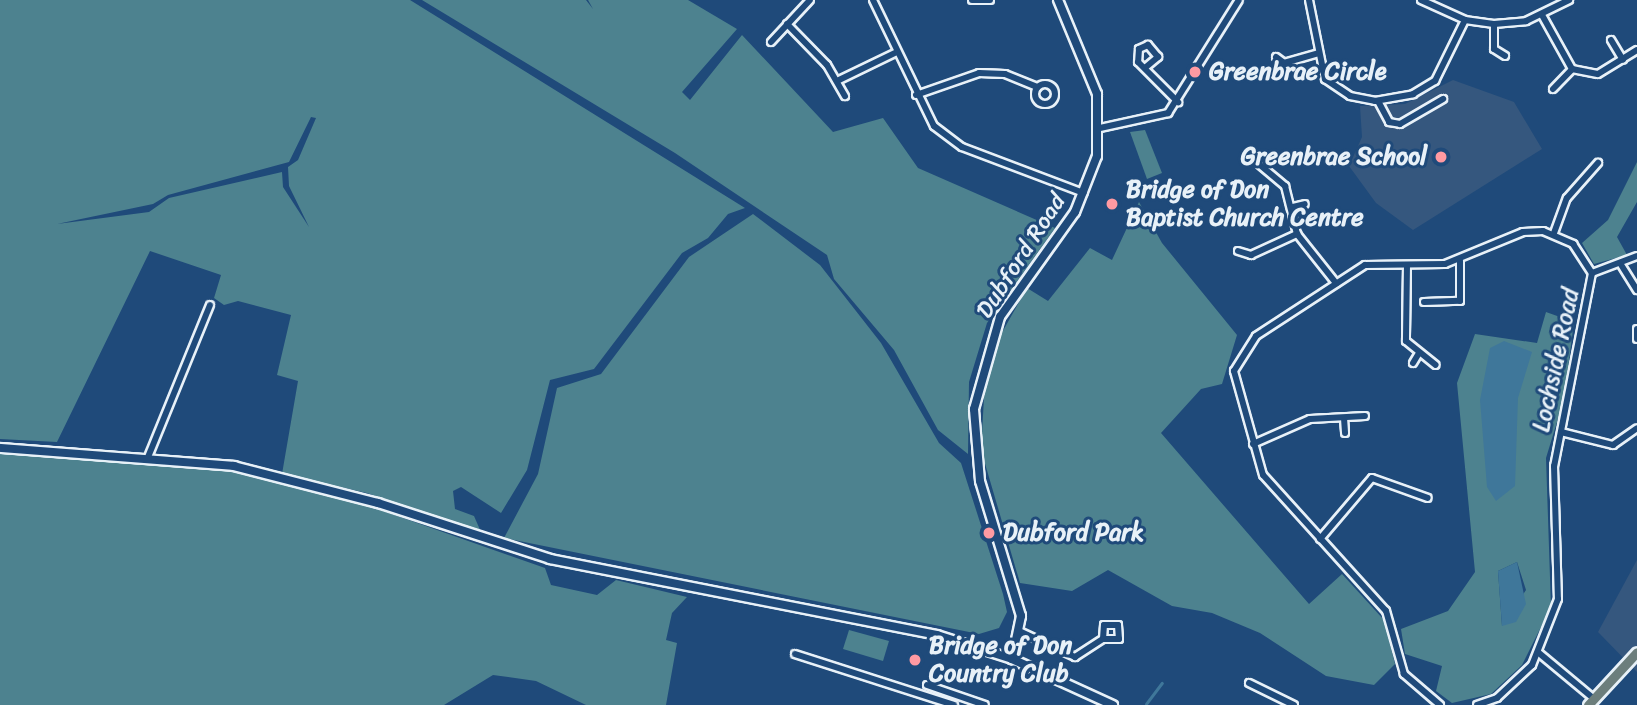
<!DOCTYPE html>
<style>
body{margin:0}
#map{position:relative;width:1637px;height:705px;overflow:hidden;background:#1f4a7a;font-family:Sriracha,sans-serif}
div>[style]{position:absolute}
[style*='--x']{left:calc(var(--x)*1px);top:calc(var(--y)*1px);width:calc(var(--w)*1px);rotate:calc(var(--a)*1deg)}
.built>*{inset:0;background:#35577e}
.green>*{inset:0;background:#4d828f}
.water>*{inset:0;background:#3f779a}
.stream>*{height:2.5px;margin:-1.25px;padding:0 1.25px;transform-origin:1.25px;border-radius:1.25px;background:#3f779a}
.roads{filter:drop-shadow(2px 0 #e8f1f8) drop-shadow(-2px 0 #e8f1f8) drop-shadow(0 2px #e8f1f8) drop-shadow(0 -2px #e8f1f8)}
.street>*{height:6px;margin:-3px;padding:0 3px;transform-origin:3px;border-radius:3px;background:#1f4a7a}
.street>.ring{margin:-3px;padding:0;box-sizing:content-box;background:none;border:6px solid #1f4a7a;border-radius:50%}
.secondary>*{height:8px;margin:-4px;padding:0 4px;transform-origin:4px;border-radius:4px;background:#1f4a7a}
.primary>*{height:9px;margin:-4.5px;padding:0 4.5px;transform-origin:4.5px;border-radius:4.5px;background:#6c7e7c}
.dots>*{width:19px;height:19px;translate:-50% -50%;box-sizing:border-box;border:4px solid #1f4a7a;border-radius:50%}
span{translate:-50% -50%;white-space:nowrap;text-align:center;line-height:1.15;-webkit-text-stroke:6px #1f4a7a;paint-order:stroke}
.poi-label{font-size:24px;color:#e8f1f8;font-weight:700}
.left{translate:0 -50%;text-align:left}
.right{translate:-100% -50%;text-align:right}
.street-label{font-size:24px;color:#e8f1f8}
</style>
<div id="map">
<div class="built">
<i style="clip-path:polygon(1453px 80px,1514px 102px,1542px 149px,1413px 230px,1376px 203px,1349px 166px,1362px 137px,1360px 106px,1405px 104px)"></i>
<i style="clip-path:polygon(1637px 560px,1637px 672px,1598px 632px)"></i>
</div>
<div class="green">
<i style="clip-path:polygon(evenodd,0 0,410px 0,745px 208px,728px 214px,708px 238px,682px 253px,594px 369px,550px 380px,527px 470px,501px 513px,461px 487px,453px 491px,455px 509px,474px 516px,481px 532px,367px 493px,282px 474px,298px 381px,277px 375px,291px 315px,238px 301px,224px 305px,214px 298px,221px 275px,150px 251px,57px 442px,0 439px,0 0,311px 117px,316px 118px,298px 160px,288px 167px,289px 186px,309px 227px,283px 187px,282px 172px,169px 198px,149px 212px,57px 224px,153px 204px,168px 195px,289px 162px,311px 117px)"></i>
<i style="clip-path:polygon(422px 0,586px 0,593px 9px,588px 0,688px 0,737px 29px,682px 92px,690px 100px,742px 35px,833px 132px,883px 118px,918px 168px,1055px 228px,987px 323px,969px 382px,968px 454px,938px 430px,894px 350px,834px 279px,827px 255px,675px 153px)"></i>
<i style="clip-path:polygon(1145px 130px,1162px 173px,1147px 179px,1130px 132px)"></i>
<i style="clip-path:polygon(1637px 162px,1637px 202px,1617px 237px,1627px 255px,1594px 264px,1582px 243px,1608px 220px)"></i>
<i style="clip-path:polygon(1139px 202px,1162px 243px,1237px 335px,1222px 384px,1201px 389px,1161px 433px,1309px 604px,1342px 574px,1384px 620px,1395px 664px,1374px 685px,1326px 676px,1260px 633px,1212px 613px,1172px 606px,1108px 570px,1072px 591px,1020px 583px,981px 450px,985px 380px,995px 345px,1027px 288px,1048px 301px,1090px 248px,1112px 260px)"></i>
<i style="clip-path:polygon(753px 214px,820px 265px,881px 343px,939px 443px,961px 463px,1003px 594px,1007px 612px,999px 628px,979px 634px,504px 538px,538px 474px,557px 388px,601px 374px,689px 257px)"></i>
<i style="clip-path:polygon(evenodd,1546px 312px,1574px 322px,1564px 399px,1546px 458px,1551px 607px,1522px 665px,1491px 694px,1452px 703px,1436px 691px,1442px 666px,1405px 654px,1401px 629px,1448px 611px,1475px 572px,1457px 383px,1475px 334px,1537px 343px,1546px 312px,1517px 562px,1526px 590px,1502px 626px,1498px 571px,1517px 562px)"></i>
<i style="clip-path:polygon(0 453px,227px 470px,372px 507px,545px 568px,551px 585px,597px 595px,616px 580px,687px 597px,672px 613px,666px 640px,677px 643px,666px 705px,586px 705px,536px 681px,493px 675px,444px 705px,0 705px)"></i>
<i style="clip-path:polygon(849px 630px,889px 641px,883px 661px,843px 649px)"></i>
</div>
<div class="water">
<i style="clip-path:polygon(1504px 341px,1532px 352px,1518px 398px,1515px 486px,1496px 501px,1487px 487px,1480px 400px,1490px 348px)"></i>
<i style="clip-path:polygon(1517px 562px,1526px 604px,1516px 622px,1502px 626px,1498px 571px)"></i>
</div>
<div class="stream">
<i style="--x:1146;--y:704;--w:26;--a:-53"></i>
</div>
<div class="roads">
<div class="street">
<i style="--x:873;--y:0;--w:140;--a:64.2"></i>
<i style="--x:934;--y:126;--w:35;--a:37"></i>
<i style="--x:962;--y:147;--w:130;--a:20.7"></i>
<i style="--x:972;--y:0;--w:18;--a:0"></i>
<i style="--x:1309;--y:0;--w:81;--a:78.6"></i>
<i style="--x:1325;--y:79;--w:30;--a:34"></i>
<i style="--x:1350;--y:96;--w:25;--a:11"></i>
<i style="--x:1375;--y:101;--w:39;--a:-10"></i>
<i style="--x:1413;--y:94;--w:26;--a:-31"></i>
<i style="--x:1435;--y:81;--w:68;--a:-63.8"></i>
<i style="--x:1421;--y:0;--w:48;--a:24.4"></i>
<i style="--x:1465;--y:20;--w:29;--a:8"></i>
<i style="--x:1494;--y:24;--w:32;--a:-5"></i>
<i style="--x:1526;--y:21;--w:48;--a:-26"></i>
<i style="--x:1542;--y:15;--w:62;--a:60.9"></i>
<i style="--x:1572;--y:69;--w:26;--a:11"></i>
<i style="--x:1598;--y:74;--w:46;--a:-31.6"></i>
<i style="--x:787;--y:24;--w:57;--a:45.7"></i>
<i style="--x:827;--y:65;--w:36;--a:60"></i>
<i style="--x:1494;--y:24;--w:25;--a:90"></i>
<i style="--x:1494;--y:49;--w:13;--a:32"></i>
<i style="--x:1611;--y:40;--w:23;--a:59"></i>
<i style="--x:771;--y:42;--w:57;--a:-47.1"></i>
<i style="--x:1276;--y:57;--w:10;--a:37"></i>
<i style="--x:1284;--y:63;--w:35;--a:-16"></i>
<i style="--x:1146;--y:67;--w:16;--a:-40"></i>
<i style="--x:1158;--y:57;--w:16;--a:-130"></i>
<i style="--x:1148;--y:45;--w:10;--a:156"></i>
<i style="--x:1139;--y:49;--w:13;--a:94"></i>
<i style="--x:1138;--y:62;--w:57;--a:45"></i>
<i style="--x:839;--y:80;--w:64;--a:-25.8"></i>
<i class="ring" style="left:1035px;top:84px;width:14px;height:14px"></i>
<i style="--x:1553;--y:89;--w:28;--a:-46"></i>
<i style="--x:916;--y:95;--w:67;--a:-19.2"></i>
<i style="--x:979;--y:73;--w:26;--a:2"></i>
<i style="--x:1005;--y:74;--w:35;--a:22"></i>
<i style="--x:1378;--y:101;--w:24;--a:62"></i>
<i style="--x:1389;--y:122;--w:11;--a:10"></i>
<i style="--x:1400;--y:124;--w:50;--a:-30.2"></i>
<i style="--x:1100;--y:128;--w:70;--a:-12.4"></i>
<i style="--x:1168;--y:113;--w:133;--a:-57.9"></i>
<i style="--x:1260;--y:165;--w:33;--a:40"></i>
<i style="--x:1285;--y:186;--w:49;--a:76"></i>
<i style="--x:1297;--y:234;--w:63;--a:51.5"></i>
<i style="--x:1293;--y:207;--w:12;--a:-14"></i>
<i style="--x:1554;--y:233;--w:37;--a:-70"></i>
<i style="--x:1567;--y:198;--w:47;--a:-48.5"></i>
<i style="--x:1238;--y:251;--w:14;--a:17"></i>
<i style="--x:1251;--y:255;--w:51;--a:-24.5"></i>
<i style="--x:1620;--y:263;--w:32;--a:58"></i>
<i style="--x:1407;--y:265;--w:76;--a:90.8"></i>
<i style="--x:1406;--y:341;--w:38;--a:39"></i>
<i style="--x:1592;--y:273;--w:48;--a:-20.7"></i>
<i style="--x:1424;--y:302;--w:36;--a:-2"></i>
<i style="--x:1460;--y:301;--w:40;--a:-90"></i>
<i style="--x:1637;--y:329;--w:10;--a:90"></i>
<i style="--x:1413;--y:363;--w:12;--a:-59"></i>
<i style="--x:1344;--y:418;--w:15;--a:86"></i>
<i style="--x:1561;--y:432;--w:54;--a:14"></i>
<i style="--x:1613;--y:445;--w:29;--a:-35"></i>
<i style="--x:1253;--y:444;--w:62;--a:-23.7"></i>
<i style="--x:1310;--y:419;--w:55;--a:-3.1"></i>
<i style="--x:148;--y:457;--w:164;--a:-67.8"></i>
<i style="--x:1320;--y:539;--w:80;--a:-49.6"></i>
<i style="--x:1372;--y:478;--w:59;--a:19.7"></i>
<i style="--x:1019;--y:631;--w:62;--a:24.9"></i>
<i style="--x:1075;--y:657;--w:33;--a:-33"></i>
<i style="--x:1103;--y:639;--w:14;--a:-86"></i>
<i style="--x:1104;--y:625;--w:14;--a:0"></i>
<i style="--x:1118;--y:625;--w:14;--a:86"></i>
<i style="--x:1119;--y:639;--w:16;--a:180"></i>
<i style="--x:1539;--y:653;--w:70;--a:39.8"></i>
<i style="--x:795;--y:654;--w:167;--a:17.8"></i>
<i style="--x:1249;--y:683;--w:50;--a:26.1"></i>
<i style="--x:927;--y:685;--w:61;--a:19"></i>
<i style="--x:1440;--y:705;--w:48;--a:-139.3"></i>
<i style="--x:1404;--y:674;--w:66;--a:-105.9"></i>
<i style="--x:1386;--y:611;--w:183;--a:-132.1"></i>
<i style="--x:1263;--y:475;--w:108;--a:-105.6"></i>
<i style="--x:1234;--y:371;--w:41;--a:-57.8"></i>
<i style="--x:1256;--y:336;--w:130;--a:-33.1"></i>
<i style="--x:1365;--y:265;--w:80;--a:-0.7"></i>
<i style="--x:1445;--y:264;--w:84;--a:-22.3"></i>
<i style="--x:1523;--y:232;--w:20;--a:-3"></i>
<i style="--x:1543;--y:231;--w:33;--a:23"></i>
<i style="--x:1573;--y:244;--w:35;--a:57"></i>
<i style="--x:1592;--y:273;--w:197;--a:101.1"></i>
<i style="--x:1554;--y:466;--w:133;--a:88.3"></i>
<i style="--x:1558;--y:599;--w:71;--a:111.5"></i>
<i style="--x:1532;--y:665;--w:48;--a:136.7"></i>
<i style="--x:1497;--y:698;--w:21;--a:161"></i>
</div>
<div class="secondary">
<i style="--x:0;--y:448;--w:235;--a:4.4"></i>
<i style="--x:234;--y:466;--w:149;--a:14.4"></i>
<i style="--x:378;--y:503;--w:181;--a:18"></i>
<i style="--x:550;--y:559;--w:394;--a:11.1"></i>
<i style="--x:937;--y:635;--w:79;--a:17.7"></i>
<i style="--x:1012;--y:659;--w:111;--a:24.5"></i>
<i style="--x:1012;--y:659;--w:44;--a:-78.2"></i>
<i style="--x:1021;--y:616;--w:141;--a:-106.9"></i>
<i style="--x:980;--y:481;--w:72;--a:-94.8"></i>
<i style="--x:974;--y:409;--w:96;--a:-74.2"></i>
<i style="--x:1000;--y:317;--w:129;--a:-54.5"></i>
<i style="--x:1075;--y:212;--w:60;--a:-68.6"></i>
<i style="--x:1097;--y:156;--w:62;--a:-90"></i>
<i style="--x:1097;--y:94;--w:102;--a:-112.5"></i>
</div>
<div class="primary">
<i style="--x:1588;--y:705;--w:72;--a:-47.2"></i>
</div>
</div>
<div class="dots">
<i style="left:1195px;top:72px;background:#ff9aa2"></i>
<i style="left:1441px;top:157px;background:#ff9aa2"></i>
<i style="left:1112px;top:204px;background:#ff9aa2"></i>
<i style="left:989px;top:533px;background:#ff9aa2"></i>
<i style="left:915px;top:660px;background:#ff9aa2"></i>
</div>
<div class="poi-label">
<span class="left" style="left:1209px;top:72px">Greenbrae Circle</span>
<span class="right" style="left:1427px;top:157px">Greenbrae School</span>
<span class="left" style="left:1126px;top:204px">Bridge of Don<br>Baptist Church Centre</span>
<span class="left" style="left:1003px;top:533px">Dubford Park</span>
<span class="left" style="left:929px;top:660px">Bridge of Don<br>Country Club</span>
</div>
<div class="street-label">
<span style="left:1021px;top:256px;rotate:-57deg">Dubford Road</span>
<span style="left:1556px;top:360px;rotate:-78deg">Lochside Road</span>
</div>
</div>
